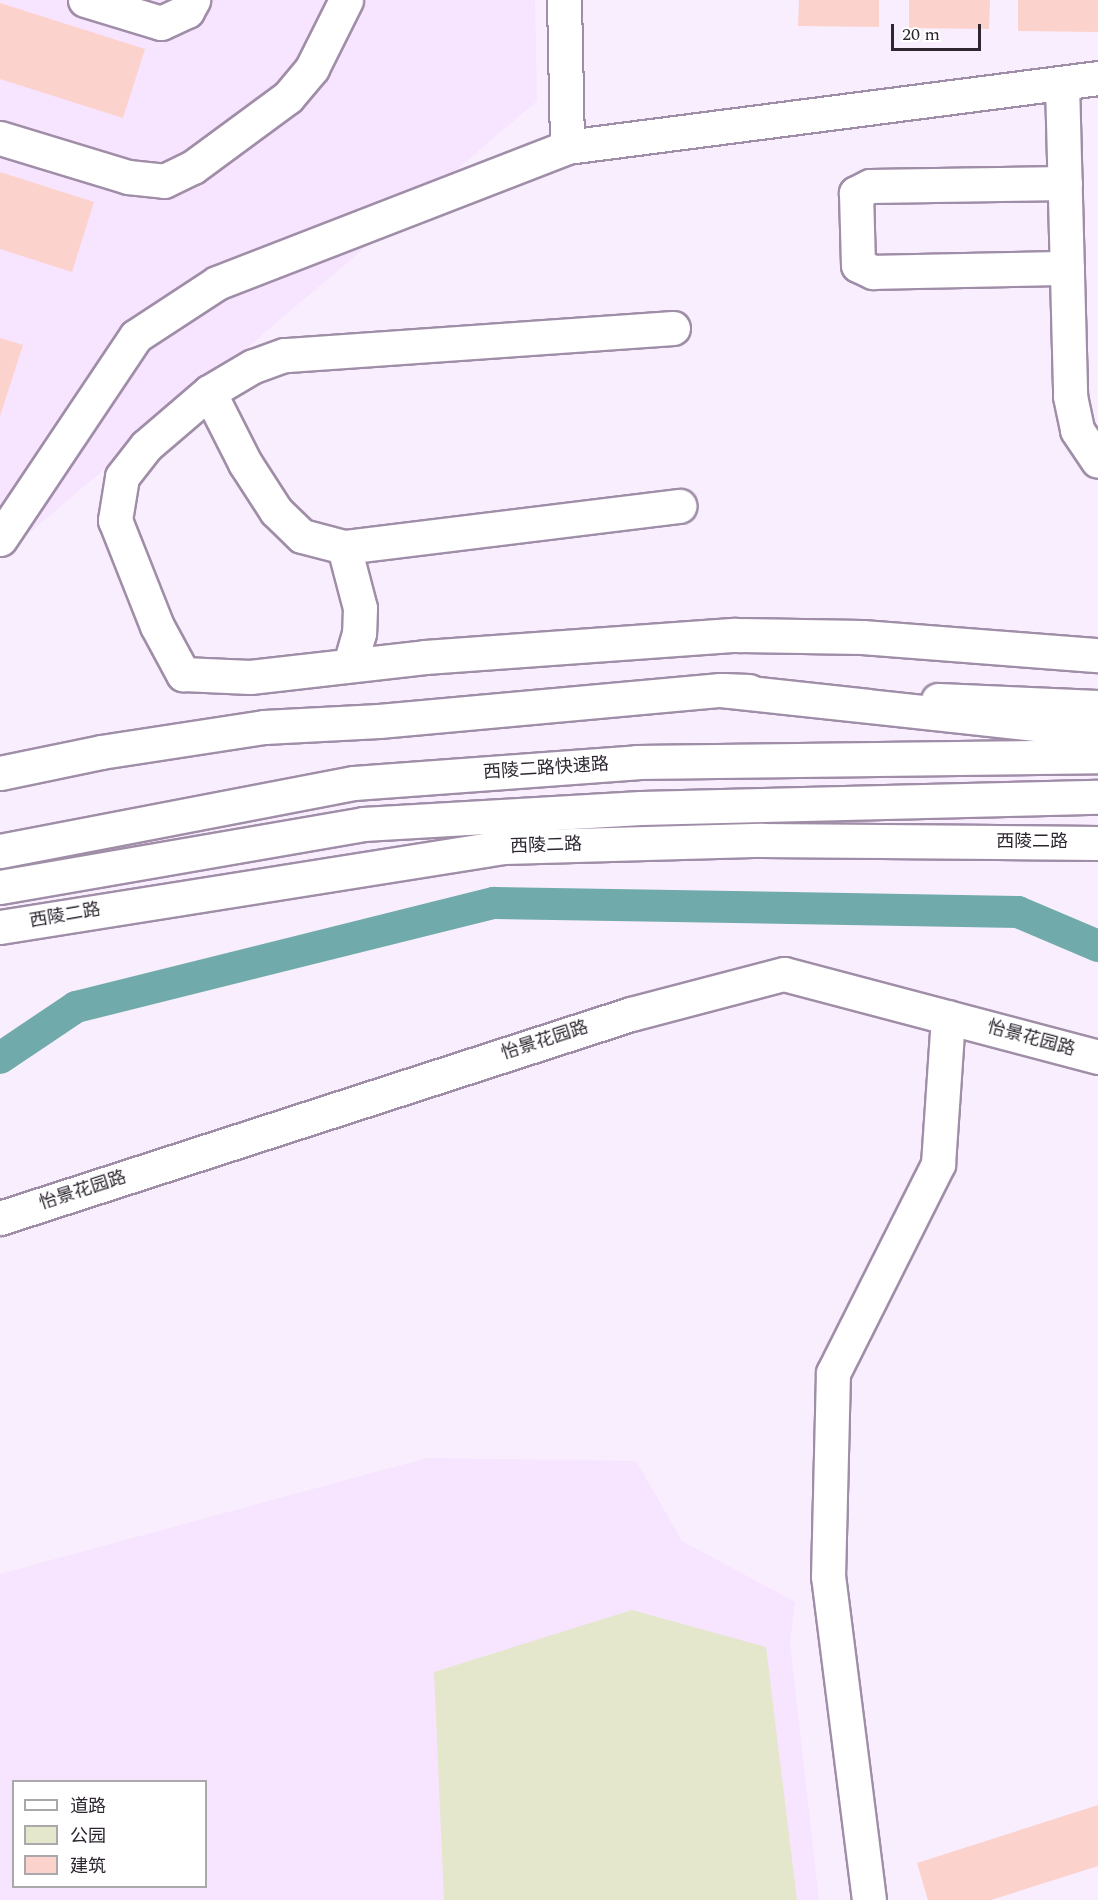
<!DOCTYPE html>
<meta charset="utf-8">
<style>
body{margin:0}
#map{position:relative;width:1098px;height:1900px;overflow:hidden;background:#f9eefe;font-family:Spectral,"Noto Sans SC",serif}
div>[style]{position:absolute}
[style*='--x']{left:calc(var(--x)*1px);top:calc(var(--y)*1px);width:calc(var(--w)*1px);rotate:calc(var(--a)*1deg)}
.built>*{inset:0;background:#f7e4ff}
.green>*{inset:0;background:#e4e7cb}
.canal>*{height:32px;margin:-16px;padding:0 16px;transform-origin:16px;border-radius:16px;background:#71aaab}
.building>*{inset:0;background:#fcd2cd}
.roads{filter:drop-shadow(2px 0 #a08ea8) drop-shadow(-2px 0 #a08ea8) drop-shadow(0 2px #a08ea8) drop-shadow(0 -2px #a08ea8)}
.minor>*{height:33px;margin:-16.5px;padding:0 16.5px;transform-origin:16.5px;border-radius:16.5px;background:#fff}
.major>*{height:33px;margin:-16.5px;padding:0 16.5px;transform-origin:16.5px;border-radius:16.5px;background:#fff}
.highway>*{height:33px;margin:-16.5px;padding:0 16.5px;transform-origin:16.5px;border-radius:16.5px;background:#fff}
span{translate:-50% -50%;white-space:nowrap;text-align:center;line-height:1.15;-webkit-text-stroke:5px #fff;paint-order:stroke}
.street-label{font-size:18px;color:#2d2630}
.legend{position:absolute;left:12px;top:1780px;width:195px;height:108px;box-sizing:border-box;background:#fff;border:2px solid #aba8ac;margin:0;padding:8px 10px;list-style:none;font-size:18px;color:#2d2630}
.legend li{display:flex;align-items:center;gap:12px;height:30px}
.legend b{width:30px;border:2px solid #aba8ac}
.scale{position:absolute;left:891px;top:24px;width:90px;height:27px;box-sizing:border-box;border:3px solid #2d2630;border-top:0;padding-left:8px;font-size:18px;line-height:21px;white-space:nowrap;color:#2d2630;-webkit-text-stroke:4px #fff;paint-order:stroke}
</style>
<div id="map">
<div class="built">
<i style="clip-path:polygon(0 0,535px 0,537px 101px,0 558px)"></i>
<i style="clip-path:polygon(evenodd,427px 1458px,636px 1461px,682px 1541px,795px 1602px,790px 1643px,819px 1900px,0 1900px,0 1574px,427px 1458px,14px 1782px,206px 1782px,206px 1886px,14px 1886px,14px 1782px)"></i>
</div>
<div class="green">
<i style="clip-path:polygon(632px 1610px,766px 1647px,797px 1900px,444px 1900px,434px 1672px)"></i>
</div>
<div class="canal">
<i style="--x:0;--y:1058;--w:92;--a:-33.9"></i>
<i style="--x:76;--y:1007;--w:431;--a:-14"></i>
<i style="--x:494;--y:903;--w:524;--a:0.98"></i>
<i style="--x:1018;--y:912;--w:87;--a:23"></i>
</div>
<div class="building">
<i style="clip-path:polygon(799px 0,879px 0,879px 27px,798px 26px)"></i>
<i style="clip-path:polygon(909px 0,990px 0,989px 29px,909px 28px)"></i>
<i style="clip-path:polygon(1018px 0,1098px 0,1098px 32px,1018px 31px)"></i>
<i style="clip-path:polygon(0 3px,145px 49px,123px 118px,0 79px)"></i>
<i style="clip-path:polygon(0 172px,94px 202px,72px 272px,0 249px)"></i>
<i style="clip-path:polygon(0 338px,23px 345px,0 416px)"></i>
<i style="clip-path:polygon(1098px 1805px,1098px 1866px,991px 1900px,928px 1900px,917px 1863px)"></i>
</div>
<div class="roads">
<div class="minor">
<i style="--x:85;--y:0;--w:79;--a:16.8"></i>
<i style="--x:161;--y:23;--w:29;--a:-25"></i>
<i style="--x:187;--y:11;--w:13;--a:-61"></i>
<i style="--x:564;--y:0;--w:147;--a:88.8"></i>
<i style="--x:1062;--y:83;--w:313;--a:88.5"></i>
<i style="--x:1070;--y:396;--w:35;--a:78"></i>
<i style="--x:1077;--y:430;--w:37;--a:56"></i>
<i style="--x:0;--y:138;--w:134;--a:16.9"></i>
<i style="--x:128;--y:177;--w:36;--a:6"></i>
<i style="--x:164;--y:181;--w:32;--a:-26"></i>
<i style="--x:193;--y:167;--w:118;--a:-36.4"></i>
<i style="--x:288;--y:97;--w:38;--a:-50"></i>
<i style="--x:312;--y:68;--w:76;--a:-63.4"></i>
<i style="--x:1065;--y:183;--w:195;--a:179.1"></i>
<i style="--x:870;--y:186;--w:16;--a:153"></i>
<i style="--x:856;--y:193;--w:72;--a:88.4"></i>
<i style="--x:858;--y:265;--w:17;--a:25"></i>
<i style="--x:873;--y:272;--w:194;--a:-1.2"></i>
<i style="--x:673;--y:328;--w:390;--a:176"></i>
<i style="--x:284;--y:355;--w:33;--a:160"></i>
<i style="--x:253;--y:366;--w:51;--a:149.4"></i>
<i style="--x:209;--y:392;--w:83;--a:139.4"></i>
<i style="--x:146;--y:446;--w:39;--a:128"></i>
<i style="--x:122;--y:477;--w:44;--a:99.2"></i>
<i style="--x:115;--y:520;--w:114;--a:68.4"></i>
<i style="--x:157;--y:626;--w:55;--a:61.6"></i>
<i style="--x:183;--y:674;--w:67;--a:2.6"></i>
<i style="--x:250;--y:677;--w:176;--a:-6.5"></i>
<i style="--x:425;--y:657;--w:311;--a:-4.1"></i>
<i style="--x:735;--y:635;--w:127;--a:0.9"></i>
<i style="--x:862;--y:637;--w:237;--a:4.4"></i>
<i style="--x:209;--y:392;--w:80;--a:63.1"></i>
<i style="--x:245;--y:463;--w:57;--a:57.1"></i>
<i style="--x:276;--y:511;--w:36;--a:44"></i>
<i style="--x:302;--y:536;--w:43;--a:14.7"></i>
<i style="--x:344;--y:547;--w:338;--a:-7"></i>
<i style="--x:0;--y:539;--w:244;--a:-56.2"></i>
<i style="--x:136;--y:336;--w:97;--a:-33.2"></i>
<i style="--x:217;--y:283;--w:375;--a:-21.2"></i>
<i style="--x:567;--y:147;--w:535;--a:-7.4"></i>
<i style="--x:344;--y:547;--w:63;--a:75.3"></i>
<i style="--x:360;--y:608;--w:25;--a:92"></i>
<i style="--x:359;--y:633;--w:33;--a:106"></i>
<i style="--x:0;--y:1218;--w:663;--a:-17.92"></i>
<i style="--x:631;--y:1014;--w:158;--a:-14.7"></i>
<i style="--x:784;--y:974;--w:325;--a:14.8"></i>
<i style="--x:869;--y:1900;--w:326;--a:-97.2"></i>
<i style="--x:828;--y:1577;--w:204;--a:-88.6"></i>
<i style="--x:833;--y:1373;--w:234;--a:-63.3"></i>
<i style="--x:938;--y:1164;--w:147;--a:-86.1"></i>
</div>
<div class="major">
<i style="--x:938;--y:700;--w:160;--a:2.5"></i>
<i style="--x:0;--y:773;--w:103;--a:-11.7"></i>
<i style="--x:101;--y:752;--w:165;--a:-8.7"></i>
<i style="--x:264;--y:727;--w:115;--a:-3"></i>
<i style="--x:379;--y:721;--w:343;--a:-5.2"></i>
<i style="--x:721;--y:690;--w:28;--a:2"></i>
<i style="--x:0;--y:927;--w:510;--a:-9.02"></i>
<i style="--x:504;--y:847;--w:258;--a:-1.6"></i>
<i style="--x:762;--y:840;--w:336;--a:0.5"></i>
</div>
<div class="highway">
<i style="--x:721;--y:690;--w:379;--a:6.2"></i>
<i style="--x:0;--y:851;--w:360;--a:-10.9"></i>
<i style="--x:354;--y:783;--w:284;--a:-4.2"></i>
<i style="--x:637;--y:762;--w:461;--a:-0.7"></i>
<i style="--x:0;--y:887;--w:368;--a:-9.8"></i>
<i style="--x:363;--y:824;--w:278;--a:-3.3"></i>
<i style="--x:641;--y:808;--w:457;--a:-1.4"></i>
</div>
</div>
<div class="street-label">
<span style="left:546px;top:769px;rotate:-4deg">西陵二路快速路</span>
<span style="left:1032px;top:842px">西陵二路</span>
<span style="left:546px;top:846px;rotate:-2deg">西陵二路</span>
<span style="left:65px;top:916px;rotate:-10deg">西陵二路</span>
<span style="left:1031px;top:1039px;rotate:15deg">怡景花园路</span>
<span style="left:545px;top:1041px;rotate:-18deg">怡景花园路</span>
<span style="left:83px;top:1191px;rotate:-18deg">怡景花园路</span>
</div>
<ul class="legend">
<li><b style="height:8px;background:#fff"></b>道路</li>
<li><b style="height:16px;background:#e4e7cb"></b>公园</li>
<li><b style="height:16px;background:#fcd2cd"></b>建筑</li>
</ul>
<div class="scale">20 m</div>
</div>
